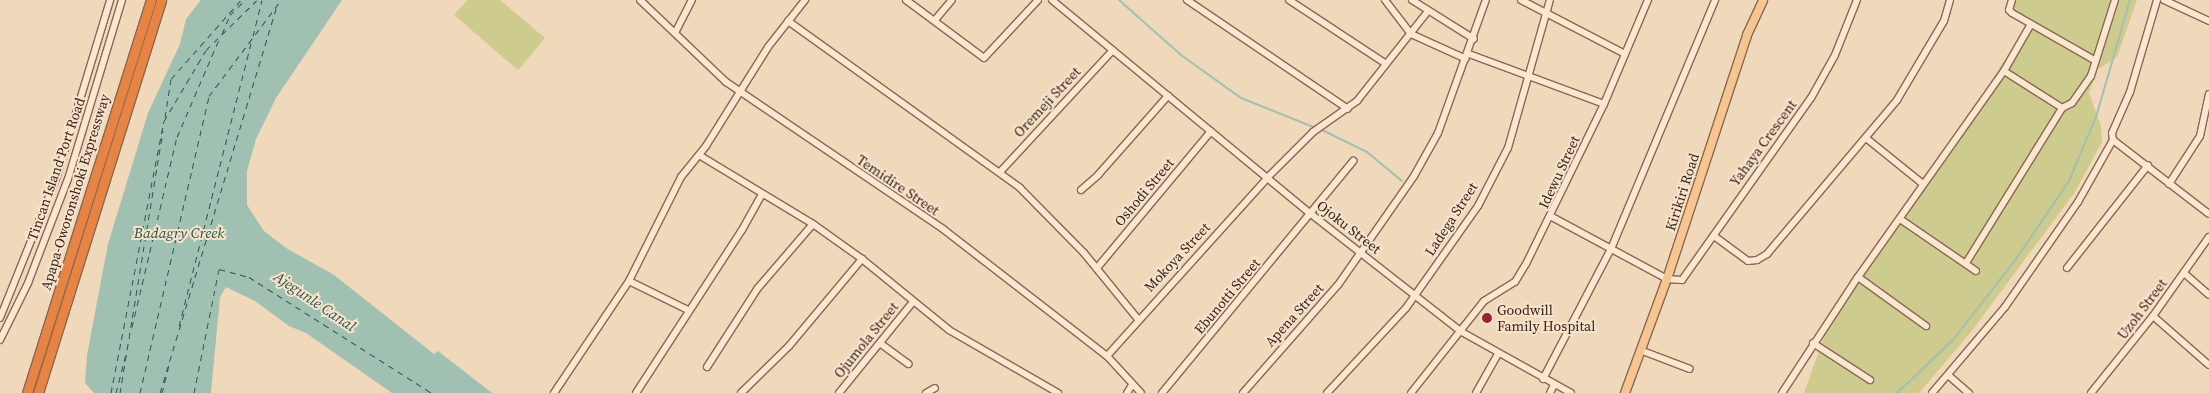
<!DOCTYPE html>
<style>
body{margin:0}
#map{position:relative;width:2209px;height:393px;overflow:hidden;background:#f0d8bb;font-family:"Source Serif 4",serif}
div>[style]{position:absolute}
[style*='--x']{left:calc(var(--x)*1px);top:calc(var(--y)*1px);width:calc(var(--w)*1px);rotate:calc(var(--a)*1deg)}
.green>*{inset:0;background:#cecb8f}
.water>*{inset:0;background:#a0c1b1}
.stream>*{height:2px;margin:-1px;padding:0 1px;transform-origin:1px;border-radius:1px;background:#a0c1b1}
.ferry>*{height:1px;margin-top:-0.5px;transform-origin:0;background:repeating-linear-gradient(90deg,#28574c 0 6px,transparent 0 11px)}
.roads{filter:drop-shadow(1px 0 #886754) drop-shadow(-1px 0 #886754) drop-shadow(0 1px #886754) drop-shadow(0 -1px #886754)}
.minor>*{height:6px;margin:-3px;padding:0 3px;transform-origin:3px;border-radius:3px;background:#fbe6cf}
.major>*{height:8px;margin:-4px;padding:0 4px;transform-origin:4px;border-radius:4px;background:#f7c58f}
.highway>*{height:9px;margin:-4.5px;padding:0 4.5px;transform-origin:4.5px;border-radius:4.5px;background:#e78444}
.dots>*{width:14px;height:14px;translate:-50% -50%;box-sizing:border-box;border:2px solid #f7e3cb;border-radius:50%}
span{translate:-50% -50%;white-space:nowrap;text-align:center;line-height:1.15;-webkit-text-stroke:4px #f7e3cb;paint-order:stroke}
.street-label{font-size:14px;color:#36231a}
.poi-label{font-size:14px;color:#36231a}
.left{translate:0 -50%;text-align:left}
.water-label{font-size:15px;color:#28574c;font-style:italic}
</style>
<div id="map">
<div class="green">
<i style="clip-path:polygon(467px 0,500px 0,545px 38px,518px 70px,454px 15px)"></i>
<i style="clip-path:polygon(2016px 0,2137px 0,2117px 57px,2097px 70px,2089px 93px,2101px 126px,2102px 142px,2075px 192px,1971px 332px,1919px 393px,1804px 393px,1829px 323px,1954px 139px,2027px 25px,2009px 15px)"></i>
</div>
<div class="water">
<i style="clip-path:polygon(201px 0,342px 0,276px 98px,256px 139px,247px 171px,247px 205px,264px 231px,286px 248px,334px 275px,434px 354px,438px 351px,492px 393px,392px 393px,306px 333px,289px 326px,255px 301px,226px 287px,220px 297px,211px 393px,94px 393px,85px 383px,87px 355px,108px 244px,148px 113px,180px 44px,186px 19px)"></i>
</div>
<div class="stream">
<i style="--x:1119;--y:0;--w:83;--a:41.6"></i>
<i style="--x:1181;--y:55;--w:74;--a:35.6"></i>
<i style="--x:1241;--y:98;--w:81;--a:21.8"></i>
<i style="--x:1320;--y:129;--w:52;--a:26.1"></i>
<i style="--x:1367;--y:152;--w:45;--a:39.6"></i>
<i style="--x:1897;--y:393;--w:77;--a:-43.4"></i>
<i style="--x:1953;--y:340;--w:103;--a:-52.1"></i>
<i style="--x:2016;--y:259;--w:94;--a:-55.8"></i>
<i style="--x:2069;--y:181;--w:69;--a:-67.1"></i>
<i style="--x:2096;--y:117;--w:122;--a:-73.8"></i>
</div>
<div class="ferry">
<i style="--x:222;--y:34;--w:21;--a:-67"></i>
<i style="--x:230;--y:15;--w:21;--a:-45"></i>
<i style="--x:253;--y:36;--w:37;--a:-76"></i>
<i style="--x:165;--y:117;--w:38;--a:-81"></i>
<i style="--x:171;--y:79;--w:106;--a:-48.5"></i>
<i style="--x:179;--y:326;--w:296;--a:-75.7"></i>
<i style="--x:132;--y:327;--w:195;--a:-76.7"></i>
<i style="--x:177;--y:137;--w:109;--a:-66.7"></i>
<i style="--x:111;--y:393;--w:277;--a:-79"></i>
<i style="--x:164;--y:121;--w:82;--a:-59.4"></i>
<i style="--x:206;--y:50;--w:71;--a:-44.4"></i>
<i style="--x:116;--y:393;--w:44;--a:-75.7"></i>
<i style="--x:120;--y:393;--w:266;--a:-80.7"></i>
<i style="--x:140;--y:393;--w:305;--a:-76.9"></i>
<i style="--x:209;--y:96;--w:120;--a:-53.1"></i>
<i style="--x:160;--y:393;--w:404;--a:-73.2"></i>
<i style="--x:162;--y:393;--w:30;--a:-76"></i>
<i style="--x:194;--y:393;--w:126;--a:-78.6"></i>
<i style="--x:219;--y:269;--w:31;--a:15"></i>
<i style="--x:249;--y:277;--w:217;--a:32.4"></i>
</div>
<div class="roads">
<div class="minor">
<i style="--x:640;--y:0;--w:119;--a:43.6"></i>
<i style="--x:726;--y:82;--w:262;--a:34.1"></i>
<i style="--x:943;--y:229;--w:207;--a:37.8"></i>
<i style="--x:1107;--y:356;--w:50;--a:47.4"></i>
<i style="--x:906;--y:0;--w:97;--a:36.6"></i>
<i style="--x:984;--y:58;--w:79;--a:-47"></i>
<i style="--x:1052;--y:0;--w:336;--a:39.6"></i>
<i style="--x:1311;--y:214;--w:189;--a:38.1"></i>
<i style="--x:1460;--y:331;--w:127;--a:29.2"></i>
<i style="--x:1187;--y:0;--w:194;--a:34.1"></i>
<i style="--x:1289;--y:0;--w:116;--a:33.4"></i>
<i style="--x:1385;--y:0;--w:43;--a:52.6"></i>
<i style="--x:1411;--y:34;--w:60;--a:24.4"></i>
<i style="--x:1412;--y:0;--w:73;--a:32.2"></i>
<i style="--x:1521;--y:0;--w:117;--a:27.4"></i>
<i style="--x:2012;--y:0;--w:10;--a:107"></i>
<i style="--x:2009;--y:10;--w:4;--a:45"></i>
<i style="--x:2012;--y:13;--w:95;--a:29.8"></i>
<i style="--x:2164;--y:0;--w:50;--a:25"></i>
<i style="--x:935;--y:20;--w:26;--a:-50"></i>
<i style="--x:788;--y:21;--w:286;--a:35.7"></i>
<i style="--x:1020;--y:188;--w:91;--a:45.4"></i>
<i style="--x:1084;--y:253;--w:84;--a:50.8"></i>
<i style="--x:675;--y:33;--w:37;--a:-63"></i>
<i style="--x:1469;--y:54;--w:144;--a:20.3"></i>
<i style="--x:2004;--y:71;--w:69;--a:32.5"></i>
<i style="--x:2062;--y:108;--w:11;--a:-27"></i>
<i style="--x:2072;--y:103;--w:33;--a:-55"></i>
<i style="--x:2091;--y:76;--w:80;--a:-72.5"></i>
<i style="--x:1866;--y:138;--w:73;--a:38.9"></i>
<i style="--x:2113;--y:140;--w:121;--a:37.6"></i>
<i style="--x:699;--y:155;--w:133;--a:31.2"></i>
<i style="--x:813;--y:224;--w:60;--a:35.5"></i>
<i style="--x:862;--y:259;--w:112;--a:39.2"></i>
<i style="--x:949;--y:330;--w:126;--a:30"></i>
<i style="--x:1000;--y:172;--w:166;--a:-47.2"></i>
<i style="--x:2169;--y:184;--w:57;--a:-57.1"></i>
<i style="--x:2200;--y:136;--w:43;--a:-77.9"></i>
<i style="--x:1081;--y:190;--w:23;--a:-41"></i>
<i style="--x:1098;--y:175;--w:106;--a:-48.5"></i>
<i style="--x:1552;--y:217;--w:131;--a:28.3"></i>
<i style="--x:1667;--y:279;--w:15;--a:4"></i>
<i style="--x:1682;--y:280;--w:223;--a:-54.7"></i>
<i style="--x:1811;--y:98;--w:49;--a:-60.8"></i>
<i style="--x:1835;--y:55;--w:59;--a:-68.2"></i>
<i style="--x:1900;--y:219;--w:92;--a:34.4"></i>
<i style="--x:1714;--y:236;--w:42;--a:36.3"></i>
<i style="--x:1748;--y:261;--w:9;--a:-6"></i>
<i style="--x:1757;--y:260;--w:12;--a:-31"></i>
<i style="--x:1767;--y:254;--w:202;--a:-49.8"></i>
<i style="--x:1897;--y:100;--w:92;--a:-59.3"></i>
<i style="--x:1944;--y:21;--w:22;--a:-74"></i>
<i style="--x:1966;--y:263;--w:182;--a:-58.2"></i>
<i style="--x:1097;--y:268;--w:178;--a:-50.2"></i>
<i style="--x:2067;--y:268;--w:131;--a:-51.8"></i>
<i style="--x:2184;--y:273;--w:33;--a:41"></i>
<i style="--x:1858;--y:277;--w:84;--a:35.8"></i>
<i style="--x:629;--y:281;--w:66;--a:26.2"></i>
<i style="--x:2153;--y:316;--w:74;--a:41.2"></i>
<i style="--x:0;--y:318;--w:153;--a:-68.1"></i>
<i style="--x:57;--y:176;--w:184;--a:-73.2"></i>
<i style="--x:0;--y:340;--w:64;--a:-63.8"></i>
<i style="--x:28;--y:283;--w:111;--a:-69"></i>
<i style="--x:68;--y:179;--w:187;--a:-73.2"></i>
<i style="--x:1813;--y:343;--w:68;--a:33"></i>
<i style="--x:881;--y:344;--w:34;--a:36"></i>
<i style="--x:1640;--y:350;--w:53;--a:20.8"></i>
<i style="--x:1107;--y:356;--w:239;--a:-48"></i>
<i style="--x:1267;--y:178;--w:65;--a:-45"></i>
<i style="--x:1313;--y:132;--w:54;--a:-35.2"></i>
<i style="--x:1357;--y:101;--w:115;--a:-51.7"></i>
<i style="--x:707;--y:367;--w:94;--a:-57.2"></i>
<i style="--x:758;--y:288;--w:84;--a:-49.3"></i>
<i style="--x:1948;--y:375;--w:28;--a:41"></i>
<i style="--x:1543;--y:379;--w:147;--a:-62.4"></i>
<i style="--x:1611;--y:249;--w:270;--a:-67.3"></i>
<i style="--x:554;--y:393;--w:135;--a:-56.2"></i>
<i style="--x:629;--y:281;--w:116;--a:-63.4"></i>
<i style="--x:681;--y:177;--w:40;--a:-51"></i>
<i style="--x:706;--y:146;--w:117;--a:-57.9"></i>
<i style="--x:768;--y:47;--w:60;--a:-51.8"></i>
<i style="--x:636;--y:393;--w:194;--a:-57"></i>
<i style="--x:742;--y:230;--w:41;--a:-60.9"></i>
<i style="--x:741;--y:393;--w:67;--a:-44.4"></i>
<i style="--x:789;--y:346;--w:114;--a:-50"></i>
<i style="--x:839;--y:393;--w:117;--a:-50.9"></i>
<i style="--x:926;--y:393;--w:10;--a:-29"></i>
<i style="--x:1127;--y:393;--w:9;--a:-58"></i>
<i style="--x:1162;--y:393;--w:301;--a:-50.5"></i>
<i style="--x:1243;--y:393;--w:144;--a:-48.7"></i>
<i style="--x:1338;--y:285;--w:133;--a:-55.1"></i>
<i style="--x:1414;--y:176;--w:49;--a:-60.8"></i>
<i style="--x:1438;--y:133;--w:141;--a:-70.2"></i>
<i style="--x:1327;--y:393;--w:116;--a:-47.1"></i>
<i style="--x:1406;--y:308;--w:125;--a:-54.8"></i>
<i style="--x:1478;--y:206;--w:65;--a:-62.7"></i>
<i style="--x:1508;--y:148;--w:154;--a:-74.2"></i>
<i style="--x:1411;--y:393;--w:117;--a:-51.6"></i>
<i style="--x:1484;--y:301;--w:36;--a:-32"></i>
<i style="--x:1515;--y:282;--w:21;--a:-59"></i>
<i style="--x:1526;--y:264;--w:178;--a:-64"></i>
<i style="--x:1604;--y:104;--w:113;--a:-67.1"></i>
<i style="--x:1476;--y:393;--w:45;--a:-60.6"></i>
<i style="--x:1550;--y:393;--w:9;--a:-63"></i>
<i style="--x:1782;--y:393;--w:139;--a:-56.8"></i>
<i style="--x:1858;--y:277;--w:252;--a:-54.7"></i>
<i style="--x:2004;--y:71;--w:54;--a:-60.1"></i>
<i style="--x:1932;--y:393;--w:113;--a:-49.7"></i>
<i style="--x:2005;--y:307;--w:128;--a:-55.2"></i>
<i style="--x:2078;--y:202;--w:71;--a:-60.6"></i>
<i style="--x:2113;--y:140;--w:7;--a:-98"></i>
<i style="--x:2112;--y:133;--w:45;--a:-66.3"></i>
<i style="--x:2130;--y:92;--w:96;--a:-73.6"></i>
<i style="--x:2091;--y:393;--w:99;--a:-51.2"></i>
<i style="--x:2153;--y:316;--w:97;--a:-54.7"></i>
</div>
<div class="major">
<i style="--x:1625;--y:393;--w:121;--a:-69.8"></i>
<i style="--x:1667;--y:279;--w:257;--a:-71.8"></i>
<i style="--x:1747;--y:35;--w:38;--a:-65"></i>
</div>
<div class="highway">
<i style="--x:27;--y:393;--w:412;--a:-72.5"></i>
<i style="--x:38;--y:393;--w:412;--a:-72.6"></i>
</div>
</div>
<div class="dots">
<i style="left:1487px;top:318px;background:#9b2136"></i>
</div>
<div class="street-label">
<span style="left:1047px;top:102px;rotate:-47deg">Oremeji Street</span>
<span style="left:1763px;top:143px;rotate:-54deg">Yahaya Crescent</span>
<span style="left:56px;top:169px;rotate:-71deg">Tincan Island Port Road</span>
<span style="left:1559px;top:172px;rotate:-65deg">Idewu Street</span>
<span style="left:898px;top:185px;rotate:34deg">Temidire Street</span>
<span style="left:75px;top:192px;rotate:-73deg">Apapa-Oworonshoki Expressway</span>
<span style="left:1144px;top:192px;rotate:-50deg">Oshodi Street</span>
<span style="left:1682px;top:192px;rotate:-72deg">Kirikiri Road</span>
<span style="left:1451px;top:219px;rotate:-57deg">Ladega Street</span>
<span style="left:1349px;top:227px;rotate:38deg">Ojoku Street</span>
<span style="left:1177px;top:257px;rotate:-47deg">Mokoya Street</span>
<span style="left:1227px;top:296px;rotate:-50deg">Ebunotti Street</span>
<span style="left:2142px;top:309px;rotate:-53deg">Uzoh Street</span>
<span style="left:1294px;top:315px;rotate:-48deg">Apena Street</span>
<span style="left:866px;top:340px;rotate:-51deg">Ojumola Street</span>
</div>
<div class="poi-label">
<span class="left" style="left:1497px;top:318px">Goodwill<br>Family Hospital</span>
</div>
<div class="water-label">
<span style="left:179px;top:233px">Badagry Creek</span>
<span style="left:315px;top:301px;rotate:34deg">Ajegunle Canal</span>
</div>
</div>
